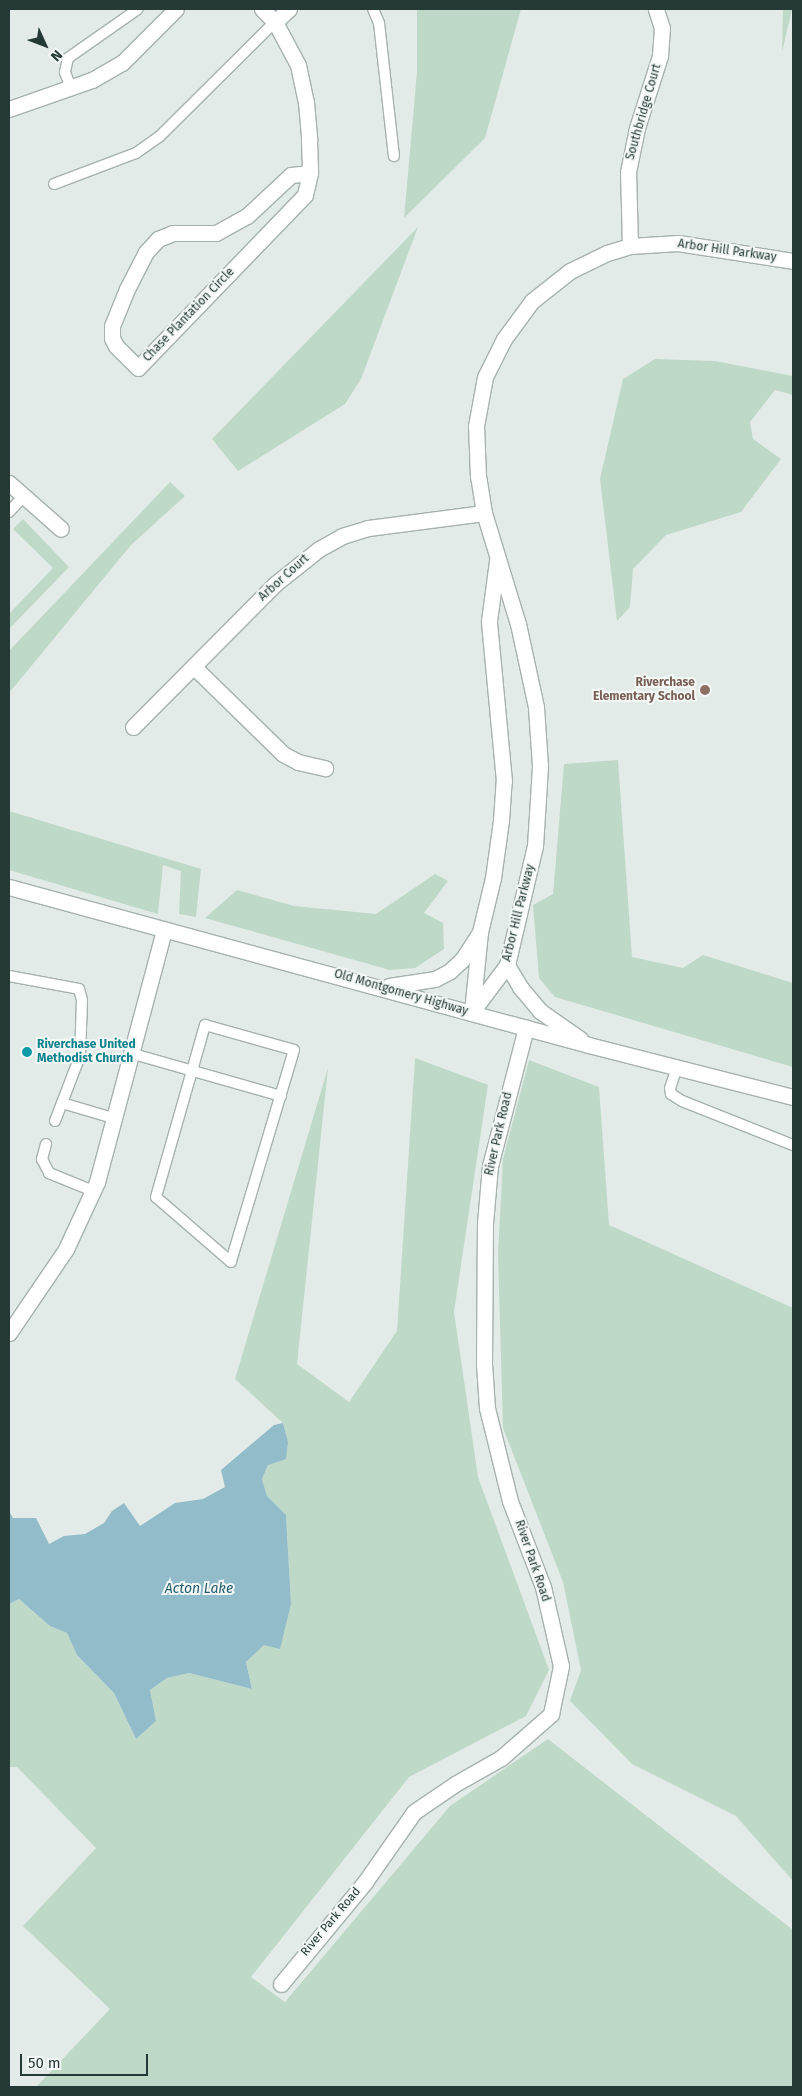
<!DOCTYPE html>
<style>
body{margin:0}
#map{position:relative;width:802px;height:2096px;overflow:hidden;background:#e3ebe8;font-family:"Fira Sans",sans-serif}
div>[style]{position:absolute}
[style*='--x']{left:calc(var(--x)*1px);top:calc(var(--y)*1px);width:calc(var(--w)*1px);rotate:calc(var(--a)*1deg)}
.green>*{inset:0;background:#bed9c8}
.water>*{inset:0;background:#92bcc9}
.roads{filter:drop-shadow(1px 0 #a6b2af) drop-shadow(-1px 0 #a6b2af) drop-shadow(0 1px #a6b2af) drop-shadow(0 -1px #a6b2af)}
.lane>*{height:10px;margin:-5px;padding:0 5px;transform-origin:5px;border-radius:5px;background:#fff}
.street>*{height:15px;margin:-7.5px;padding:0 7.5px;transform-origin:7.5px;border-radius:7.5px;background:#fff}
.secondary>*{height:15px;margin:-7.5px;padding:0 7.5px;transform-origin:7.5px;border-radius:7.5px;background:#fff}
.dots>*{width:14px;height:14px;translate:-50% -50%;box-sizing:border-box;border:2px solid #f3f8f6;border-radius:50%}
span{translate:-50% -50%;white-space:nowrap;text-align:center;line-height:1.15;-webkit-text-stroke:4px #f3f8f6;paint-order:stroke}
.street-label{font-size:12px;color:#253a36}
.education-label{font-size:12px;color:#785e54;font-weight:700}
.right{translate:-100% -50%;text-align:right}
.culture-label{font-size:12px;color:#0d838f;font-weight:700}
.left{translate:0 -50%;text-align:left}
.water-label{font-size:14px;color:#265d6e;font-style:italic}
.frame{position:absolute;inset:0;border:10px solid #253a36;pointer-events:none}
.north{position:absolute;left:20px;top:20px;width:50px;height:50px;-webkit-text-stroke:4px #f3f8f6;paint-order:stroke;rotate:133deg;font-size:14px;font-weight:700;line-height:20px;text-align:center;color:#253a36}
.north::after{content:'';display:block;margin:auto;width:18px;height:22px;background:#253a36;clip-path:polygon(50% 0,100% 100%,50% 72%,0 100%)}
.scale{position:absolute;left:20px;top:2054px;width:128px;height:22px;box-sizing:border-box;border:2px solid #253a36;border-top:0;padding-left:6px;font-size:15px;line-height:18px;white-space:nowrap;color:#253a36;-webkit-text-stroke:4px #f3f8f6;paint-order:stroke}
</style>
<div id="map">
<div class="green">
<i style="clip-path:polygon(417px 9px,521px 9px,485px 138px,404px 218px,417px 72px)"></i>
<i style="clip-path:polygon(783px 9px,792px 9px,782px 52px)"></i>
<i style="clip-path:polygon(418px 227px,361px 379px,345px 404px,238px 471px,212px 439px)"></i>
<i style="clip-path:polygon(655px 359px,715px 361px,793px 376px,793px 395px,775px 390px,750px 422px,753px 439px,781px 459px,741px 512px,666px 535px,633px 569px,630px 607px,617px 621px,600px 479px,623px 379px)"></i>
<i style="clip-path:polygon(170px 482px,185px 496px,131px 545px,9px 693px,9px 651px)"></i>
<i style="clip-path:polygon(23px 519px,69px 567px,9px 629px,9px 614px,53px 568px,13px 529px)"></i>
<i style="clip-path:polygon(618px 760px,632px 957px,683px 968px,703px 955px,793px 983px,793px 1067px,555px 997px,539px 978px,533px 905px,553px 894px,564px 764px)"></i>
<i style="clip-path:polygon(9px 811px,201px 869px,196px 917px,179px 914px,181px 871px,163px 865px,158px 914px,9px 870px)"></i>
<i style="clip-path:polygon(435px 874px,448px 881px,424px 913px,443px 923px,444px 949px,415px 968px,390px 970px,205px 918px,237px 890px,294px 906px,376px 914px)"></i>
<i style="clip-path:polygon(415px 1058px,488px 1085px,454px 1312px,478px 1477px,549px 1670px,526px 1716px,409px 1777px,251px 1977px,285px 2002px,450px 1806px,548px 1739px,793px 1930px,793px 2087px,36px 2087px,110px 2009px,23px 1926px,96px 1848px,17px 1767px,9px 1767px,9px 1604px,19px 1599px,50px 1626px,67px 1633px,77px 1655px,114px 1693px,136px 1739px,156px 1721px,150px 1690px,167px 1678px,189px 1673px,252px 1689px,246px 1662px,264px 1645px,291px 1604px,286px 1515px,267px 1496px,262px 1479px,268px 1465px,288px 1442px,283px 1423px,235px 1379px,328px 1068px,297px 1364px,349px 1402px,397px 1331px)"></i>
<i style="clip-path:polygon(529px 1060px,599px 1087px,609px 1225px,793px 1308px,793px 1881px,736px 1816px,632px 1764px,570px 1701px,581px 1670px,563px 1582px,503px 1428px,498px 1254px,503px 1159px)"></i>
</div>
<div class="water">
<i style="clip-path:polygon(283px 1423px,288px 1442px,286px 1459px,268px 1465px,262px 1479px,267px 1496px,286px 1515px,291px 1604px,280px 1649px,264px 1645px,246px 1662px,252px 1689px,189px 1673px,167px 1678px,150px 1690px,156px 1721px,136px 1739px,114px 1693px,77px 1655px,67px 1633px,50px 1626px,19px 1599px,9px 1604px,9px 1511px,13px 1518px,36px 1518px,49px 1544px,64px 1536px,85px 1534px,104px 1523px,112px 1511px,124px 1503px,140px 1526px,175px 1503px,203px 1499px,225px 1487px,221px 1470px,274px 1425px)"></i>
</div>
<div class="roads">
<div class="lane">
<i style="--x:373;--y:9;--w:15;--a:67"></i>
<i style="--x:379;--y:23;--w:134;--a:83.6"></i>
<i style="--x:71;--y:88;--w:17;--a:-111"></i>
<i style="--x:65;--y:72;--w:14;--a:-78"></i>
<i style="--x:68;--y:58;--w:85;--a:-35"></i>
<i style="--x:54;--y:184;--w:88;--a:-20.7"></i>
<i style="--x:136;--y:153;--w:28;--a:-35"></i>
<i style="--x:159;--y:137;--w:163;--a:-44.8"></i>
<i style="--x:9;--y:512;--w:22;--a:-47"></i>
<i style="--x:9;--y:976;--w:71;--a:10.5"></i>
<i style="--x:79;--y:989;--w:11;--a:75"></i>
<i style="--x:82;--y:1000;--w:56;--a:92"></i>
<i style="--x:80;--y:1056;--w:50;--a:111"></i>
<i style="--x:62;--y:1103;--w:53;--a:16.4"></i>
<i style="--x:205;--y:1025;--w:92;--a:15.7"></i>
<i style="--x:294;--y:1050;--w:221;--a:106.6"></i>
<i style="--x:231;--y:1262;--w:99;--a:-139.1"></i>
<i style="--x:156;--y:1197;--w:179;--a:-74.1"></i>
<i style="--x:130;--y:1053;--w:157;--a:15.9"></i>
<i style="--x:677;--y:1067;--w:22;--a:108"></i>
<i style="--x:670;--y:1088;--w:6;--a:81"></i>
<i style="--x:671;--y:1094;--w:13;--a:32"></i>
<i style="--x:682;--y:1101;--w:119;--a:21.6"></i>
<i style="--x:55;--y:1121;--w:19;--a:-69"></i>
<i style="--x:46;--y:1144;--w:16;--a:105"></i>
<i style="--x:42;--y:1159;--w:16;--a:63"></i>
<i style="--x:49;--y:1173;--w:48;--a:22.2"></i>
</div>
<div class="street">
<i style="--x:262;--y:9;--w:18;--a:45"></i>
<i style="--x:275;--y:22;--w:49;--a:61.9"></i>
<i style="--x:298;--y:65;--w:38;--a:78"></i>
<i style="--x:306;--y:102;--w:38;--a:85"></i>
<i style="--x:309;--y:140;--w:33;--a:88"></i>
<i style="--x:310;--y:173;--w:23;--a:103"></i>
<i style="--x:305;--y:195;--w:240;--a:134"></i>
<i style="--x:138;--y:368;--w:31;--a:-135"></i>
<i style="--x:116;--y:346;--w:9;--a:-117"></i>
<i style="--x:112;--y:338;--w:12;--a:-90"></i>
<i style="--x:112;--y:326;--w:40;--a:-68"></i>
<i style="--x:127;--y:289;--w:42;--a:-62.8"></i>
<i style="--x:146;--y:252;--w:18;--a:-47"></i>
<i style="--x:158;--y:239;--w:16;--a:-22"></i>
<i style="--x:173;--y:233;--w:43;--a:0"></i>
<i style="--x:216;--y:233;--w:35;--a:-29"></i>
<i style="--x:247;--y:216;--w:60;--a:-43"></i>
<i style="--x:291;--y:175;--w:19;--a:-6"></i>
<i style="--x:275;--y:22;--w:19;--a:-43"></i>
<i style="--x:9;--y:109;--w:88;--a:-19.3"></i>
<i style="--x:92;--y:80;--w:34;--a:-30"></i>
<i style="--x:122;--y:63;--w:76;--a:-45"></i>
<i style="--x:630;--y:246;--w:74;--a:-91.5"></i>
<i style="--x:628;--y:172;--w:45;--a:-78.4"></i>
<i style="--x:637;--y:128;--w:76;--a:-72.3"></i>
<i style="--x:660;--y:56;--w:28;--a:-86"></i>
<i style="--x:662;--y:28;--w:20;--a:-108"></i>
<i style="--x:9;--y:483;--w:69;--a:41.5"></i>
<i style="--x:195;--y:668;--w:123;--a:44.3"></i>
<i style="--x:283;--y:754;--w:17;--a:28"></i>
<i style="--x:298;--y:762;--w:28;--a:13"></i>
<i style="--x:133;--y:727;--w:202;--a:-45.2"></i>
<i style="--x:275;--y:584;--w:56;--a:-38.5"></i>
<i style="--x:319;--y:549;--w:26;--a:-29"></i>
<i style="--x:342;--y:536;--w:27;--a:-17"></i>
<i style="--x:368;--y:528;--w:117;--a:-7.4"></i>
<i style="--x:472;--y:1012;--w:80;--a:-84.3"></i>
<i style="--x:480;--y:932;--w:56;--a:-76.5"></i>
<i style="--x:493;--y:878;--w:59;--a:-82.1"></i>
<i style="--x:501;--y:820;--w:39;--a:-86"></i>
<i style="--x:504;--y:781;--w:161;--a:-95.4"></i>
<i style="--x:489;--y:621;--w:61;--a:-82.4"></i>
<i style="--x:471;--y:1013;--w:60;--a:-53.1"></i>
<i style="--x:507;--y:965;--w:122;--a:-76.8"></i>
<i style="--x:535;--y:846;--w:80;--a:-86.4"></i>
<i style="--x:540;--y:766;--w:59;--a:-93.9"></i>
<i style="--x:536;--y:707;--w:85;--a:-102.2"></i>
<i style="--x:518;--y:624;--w:116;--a:-107"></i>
<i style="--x:484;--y:513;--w:36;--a:-99"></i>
<i style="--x:478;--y:477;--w:51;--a:-92.2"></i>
<i style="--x:476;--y:426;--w:50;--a:-79.6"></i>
<i style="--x:485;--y:377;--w:42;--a:-63.4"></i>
<i style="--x:504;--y:339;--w:47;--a:-53.6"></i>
<i style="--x:532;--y:301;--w:48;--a:-38.3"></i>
<i style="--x:570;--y:271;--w:41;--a:-25.9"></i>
<i style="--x:607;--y:253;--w:24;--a:-17"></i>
<i style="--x:630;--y:246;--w:48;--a:-3.6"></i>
<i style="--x:678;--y:243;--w:116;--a:8.9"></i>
<i style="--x:9;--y:1333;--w:102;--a:-55.8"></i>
<i style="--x:66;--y:1249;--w:74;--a:-65.2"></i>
<i style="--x:97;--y:1182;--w:261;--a:-75.1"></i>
<i style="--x:281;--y:1984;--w:132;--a:-50.5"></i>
<i style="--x:365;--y:1882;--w:85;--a:-55"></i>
<i style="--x:414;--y:1812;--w:50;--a:-34.3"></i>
<i style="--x:455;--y:1784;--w:53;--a:-29.5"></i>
<i style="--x:501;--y:1758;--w:67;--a:-41.3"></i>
<i style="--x:551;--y:1714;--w:49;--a:-78.2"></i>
<i style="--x:561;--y:1666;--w:81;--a:-102.8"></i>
<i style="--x:543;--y:1587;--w:92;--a:-111"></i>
<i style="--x:510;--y:1501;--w:96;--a:-103.9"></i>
<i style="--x:487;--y:1408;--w:44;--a:-93.9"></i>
<i style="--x:484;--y:1364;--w:141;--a:-89.6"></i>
<i style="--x:485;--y:1223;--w:57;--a:-85"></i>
<i style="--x:490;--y:1166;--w:143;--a:-75.4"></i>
</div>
<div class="secondary">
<i style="--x:9;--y:887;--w:601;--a:15.24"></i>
<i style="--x:589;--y:1045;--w:211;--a:14.3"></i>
<i style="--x:507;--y:965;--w:26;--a:59"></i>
<i style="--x:520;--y:987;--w:31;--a:50"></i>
<i style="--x:540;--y:1011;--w:49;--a:35"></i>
<i style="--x:389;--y:986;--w:47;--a:-8.7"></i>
<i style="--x:435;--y:979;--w:17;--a:-28"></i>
<i style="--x:450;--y:971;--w:16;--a:-43"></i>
<i style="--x:462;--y:960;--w:33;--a:-57"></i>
</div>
</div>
<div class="dots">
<i style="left:705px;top:690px;background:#8d6e63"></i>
<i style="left:27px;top:1052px;background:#0f9aa8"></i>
</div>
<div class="street-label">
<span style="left:644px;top:112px;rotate:-74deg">Southbridge Court</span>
<span style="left:727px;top:251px;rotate:8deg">Arbor Hill Parkway</span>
<span style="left:189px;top:315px;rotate:-46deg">Chase Plantation Circle</span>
<span style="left:284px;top:578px;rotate:-42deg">Arbor Court</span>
<span style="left:519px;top:913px;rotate:-76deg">Arbor Hill Parkway</span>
<span style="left:401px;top:993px;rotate:16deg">Old Montgomery Highway</span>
<span style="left:499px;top:1134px;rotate:-77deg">River Park Road</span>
<span style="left:532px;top:1561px;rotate:71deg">River Park Road</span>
<span style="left:331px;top:1922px;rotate:-50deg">River Park Road</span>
</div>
<div class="education-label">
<span class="right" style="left:695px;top:690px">Riverchase<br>Elementary School</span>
</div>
<div class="culture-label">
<span class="left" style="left:37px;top:1052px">Riverchase United<br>Methodist Church</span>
</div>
<div class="water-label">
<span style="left:199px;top:1589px">Acton Lake</span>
</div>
<div class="frame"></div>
<div class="north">N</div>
<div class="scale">50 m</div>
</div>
